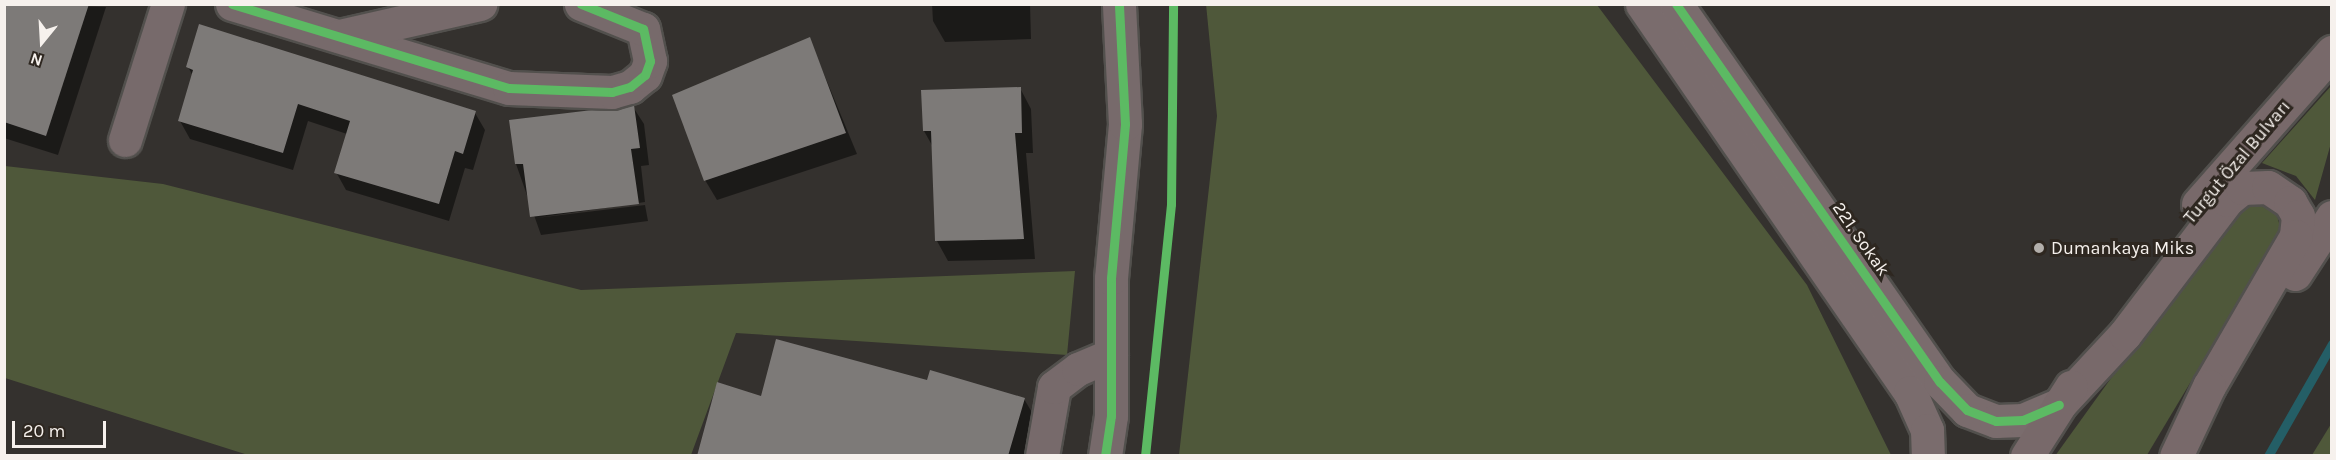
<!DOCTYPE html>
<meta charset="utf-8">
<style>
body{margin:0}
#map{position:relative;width:2336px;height:460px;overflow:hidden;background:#34312e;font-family:Karla,sans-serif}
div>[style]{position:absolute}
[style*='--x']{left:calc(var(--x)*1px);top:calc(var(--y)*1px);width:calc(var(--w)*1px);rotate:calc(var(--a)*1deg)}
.green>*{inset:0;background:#4f583a}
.shadow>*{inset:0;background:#0007}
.stream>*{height:9px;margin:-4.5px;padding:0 4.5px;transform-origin:4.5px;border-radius:4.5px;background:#245e66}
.building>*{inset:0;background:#7d7a78}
.roads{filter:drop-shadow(2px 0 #52504d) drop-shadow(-2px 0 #52504d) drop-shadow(0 2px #52504d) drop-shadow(0 -2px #52504d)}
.street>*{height:33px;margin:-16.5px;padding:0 16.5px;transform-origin:16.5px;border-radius:16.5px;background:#776a6b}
.secondary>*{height:33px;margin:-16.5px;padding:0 16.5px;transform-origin:16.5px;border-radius:16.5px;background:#7a6c6d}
.primary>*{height:33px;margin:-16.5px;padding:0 16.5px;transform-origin:16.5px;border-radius:16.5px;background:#78696a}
.cycleway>*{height:9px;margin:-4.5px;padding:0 4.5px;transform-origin:4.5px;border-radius:4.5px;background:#5cba63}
.dots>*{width:16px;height:16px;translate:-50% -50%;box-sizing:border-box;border:3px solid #2e2720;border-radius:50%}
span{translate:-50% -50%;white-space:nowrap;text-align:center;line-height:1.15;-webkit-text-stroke:6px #2e2720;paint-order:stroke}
.street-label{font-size:18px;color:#f6f1ed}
.poi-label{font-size:18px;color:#f6f1ed}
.left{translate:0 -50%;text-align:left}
.frame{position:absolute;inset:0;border:6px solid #f6f1ed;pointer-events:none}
.north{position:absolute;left:12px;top:12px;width:60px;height:60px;-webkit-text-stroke:4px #2e2720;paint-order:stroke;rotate:198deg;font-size:16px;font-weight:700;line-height:24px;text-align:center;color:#f6f1ed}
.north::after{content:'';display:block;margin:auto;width:21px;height:27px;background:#f6f1ed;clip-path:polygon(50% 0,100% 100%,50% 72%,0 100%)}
.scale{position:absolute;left:12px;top:421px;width:94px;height:27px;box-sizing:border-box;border:3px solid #f6f1ed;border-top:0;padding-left:8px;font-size:18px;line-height:21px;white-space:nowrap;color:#f6f1ed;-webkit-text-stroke:4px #2e2720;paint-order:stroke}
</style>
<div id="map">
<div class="green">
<i style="clip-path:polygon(1206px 4px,1597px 5px,1807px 285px,1891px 455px,1179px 455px,1217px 116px)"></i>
<i style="clip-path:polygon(2331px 86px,2331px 143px,2315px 200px,2296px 176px,2262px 163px)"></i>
<i style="clip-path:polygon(5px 166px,163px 184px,581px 290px,1075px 271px,1067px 355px,736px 333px,691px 455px,248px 455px,5px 378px)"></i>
<i style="clip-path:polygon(2240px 199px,2274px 203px,2281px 231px,2147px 455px,2055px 456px)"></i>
<i style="clip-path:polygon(2331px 424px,2331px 455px,2312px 455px)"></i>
</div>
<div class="shadow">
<i style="clip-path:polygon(4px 4px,106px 7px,58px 155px,4px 138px)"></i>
<i style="clip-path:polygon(932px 4px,1030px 4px,1031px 39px,945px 42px,933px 21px)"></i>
<i style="clip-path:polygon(809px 38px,857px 154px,717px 200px,705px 180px)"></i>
<i style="clip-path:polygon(188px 67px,475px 113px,485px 130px,473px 170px,465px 168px,449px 221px,346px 190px,336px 172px,347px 134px,308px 121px,293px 170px,190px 139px,180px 121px,193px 76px)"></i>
<i style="clip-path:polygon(1020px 88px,1031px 109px,1033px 153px,1026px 153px,1035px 259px,948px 261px,937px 241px,933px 147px,924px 131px)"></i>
<i style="clip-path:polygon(633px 107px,644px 124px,649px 165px,641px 166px,645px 202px,536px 218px,645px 205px,648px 221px,541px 235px,516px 164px)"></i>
<i style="clip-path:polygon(928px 382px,1024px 399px,1036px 419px,1025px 456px,698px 456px,762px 398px)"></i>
</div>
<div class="stream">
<i style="--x:2268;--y:456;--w:129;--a:-60.3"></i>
</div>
<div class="building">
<i style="clip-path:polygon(4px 4px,89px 4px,46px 136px,4px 122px)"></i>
<i style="clip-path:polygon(199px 24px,476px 111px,463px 154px,455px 151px,439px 204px,334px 173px,350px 121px,298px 104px,283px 153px,178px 121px,193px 70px,186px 67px)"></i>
<i style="clip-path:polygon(810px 37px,846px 133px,704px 181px,672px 95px)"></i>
<i style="clip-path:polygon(1021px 87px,1022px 133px,1015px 133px,1024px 239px,935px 241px,931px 131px,923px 131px,921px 90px)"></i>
<i style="clip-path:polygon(634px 105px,640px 148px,631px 149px,639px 204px,530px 217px,523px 164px,515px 164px,509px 120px)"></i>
<i style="clip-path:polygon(776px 339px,927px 380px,930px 370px,1025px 398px,1008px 456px,697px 456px,717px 382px,761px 396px)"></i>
</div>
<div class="roads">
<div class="street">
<i style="--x:232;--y:4;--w:289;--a:16.9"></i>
<i style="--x:509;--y:88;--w:103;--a:2.2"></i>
<i style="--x:612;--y:92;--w:19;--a:-16"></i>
<i style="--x:630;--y:87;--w:19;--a:-39"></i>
<i style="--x:645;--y:75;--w:15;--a:-70"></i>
<i style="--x:650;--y:61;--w:33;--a:-102"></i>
<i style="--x:643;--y:29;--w:67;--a:-158"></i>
<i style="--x:339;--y:36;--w:145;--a:-12.8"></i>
<i style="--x:125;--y:140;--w:143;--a:-72.5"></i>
<i style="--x:1042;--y:456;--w:70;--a:-80.1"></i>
<i style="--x:1054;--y:387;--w:30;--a:-37"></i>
<i style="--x:1078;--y:369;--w:36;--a:-23"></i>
<i style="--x:1105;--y:456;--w:40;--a:-81.5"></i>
<i style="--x:1111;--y:416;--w:138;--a:-90"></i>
<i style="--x:1111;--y:278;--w:155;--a:-84.8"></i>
<i style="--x:1125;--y:124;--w:120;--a:-92.9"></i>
</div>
<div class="secondary">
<i style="--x:1642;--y:4;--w:472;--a:55.4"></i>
<i style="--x:1910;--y:392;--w:42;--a:65.9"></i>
<i style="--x:1927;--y:430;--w:26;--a:88"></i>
<i style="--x:1676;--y:4;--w:461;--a:55.1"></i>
<i style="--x:1940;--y:382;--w:39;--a:46"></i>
<i style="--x:1967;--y:410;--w:31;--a:21"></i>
<i style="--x:1996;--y:421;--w:27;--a:-2"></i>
<i style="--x:2023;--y:420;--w:39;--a:-23"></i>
</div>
<div class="primary">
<i style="--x:2198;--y:204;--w:203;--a:-48.6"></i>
<i style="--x:2295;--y:274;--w:68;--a:-57"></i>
<i style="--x:2059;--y:405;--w:97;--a:-47.1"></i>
<i style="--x:2125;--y:334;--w:168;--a:-52.7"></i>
<i style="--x:2227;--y:200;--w:19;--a:-39"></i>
<i style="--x:2242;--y:188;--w:26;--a:-2"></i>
<i style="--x:2268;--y:187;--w:27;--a:34"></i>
<i style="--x:2290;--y:202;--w:16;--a:60"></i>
<i style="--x:2298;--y:216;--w:20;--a:96"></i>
<i style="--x:2296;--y:236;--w:173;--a:120.1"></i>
<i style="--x:2209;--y:386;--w:77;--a:115.2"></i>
<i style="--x:2027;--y:456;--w:82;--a:-57.5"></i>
</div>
</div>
<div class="cycleway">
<i style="--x:232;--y:4;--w:289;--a:16.9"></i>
<i style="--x:509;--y:88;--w:103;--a:2.2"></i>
<i style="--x:612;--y:92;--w:19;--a:-16"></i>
<i style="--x:630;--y:87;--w:19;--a:-39"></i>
<i style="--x:645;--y:75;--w:15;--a:-70"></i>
<i style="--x:650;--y:61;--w:33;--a:-102"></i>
<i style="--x:643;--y:29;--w:67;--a:-158"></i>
<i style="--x:1676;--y:4;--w:461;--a:55.1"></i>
<i style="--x:1940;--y:382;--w:39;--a:46"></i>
<i style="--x:1967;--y:410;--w:31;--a:21"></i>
<i style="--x:1996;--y:421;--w:27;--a:-2"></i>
<i style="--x:2023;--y:420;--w:39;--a:-23"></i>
<i style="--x:1105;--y:456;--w:40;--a:-81.5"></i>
<i style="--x:1111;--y:416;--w:138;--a:-90"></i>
<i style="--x:1111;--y:278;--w:155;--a:-84.8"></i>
<i style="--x:1125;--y:124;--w:120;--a:-92.9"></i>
<i style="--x:1145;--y:456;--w:253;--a:-84.1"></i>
<i style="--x:1171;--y:204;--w:200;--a:-89.4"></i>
</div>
<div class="dots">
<i style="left:2039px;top:248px;background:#b2aeaa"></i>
</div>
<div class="street-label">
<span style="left:2237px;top:162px;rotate:-50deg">Turgut Özal Bulvarı</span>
<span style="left:1861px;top:239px;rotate:55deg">221. Sokak</span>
</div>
<div class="poi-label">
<span class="left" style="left:2051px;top:248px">Dumankaya Miks</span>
</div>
<div class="frame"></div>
<div class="north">N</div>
<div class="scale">20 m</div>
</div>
